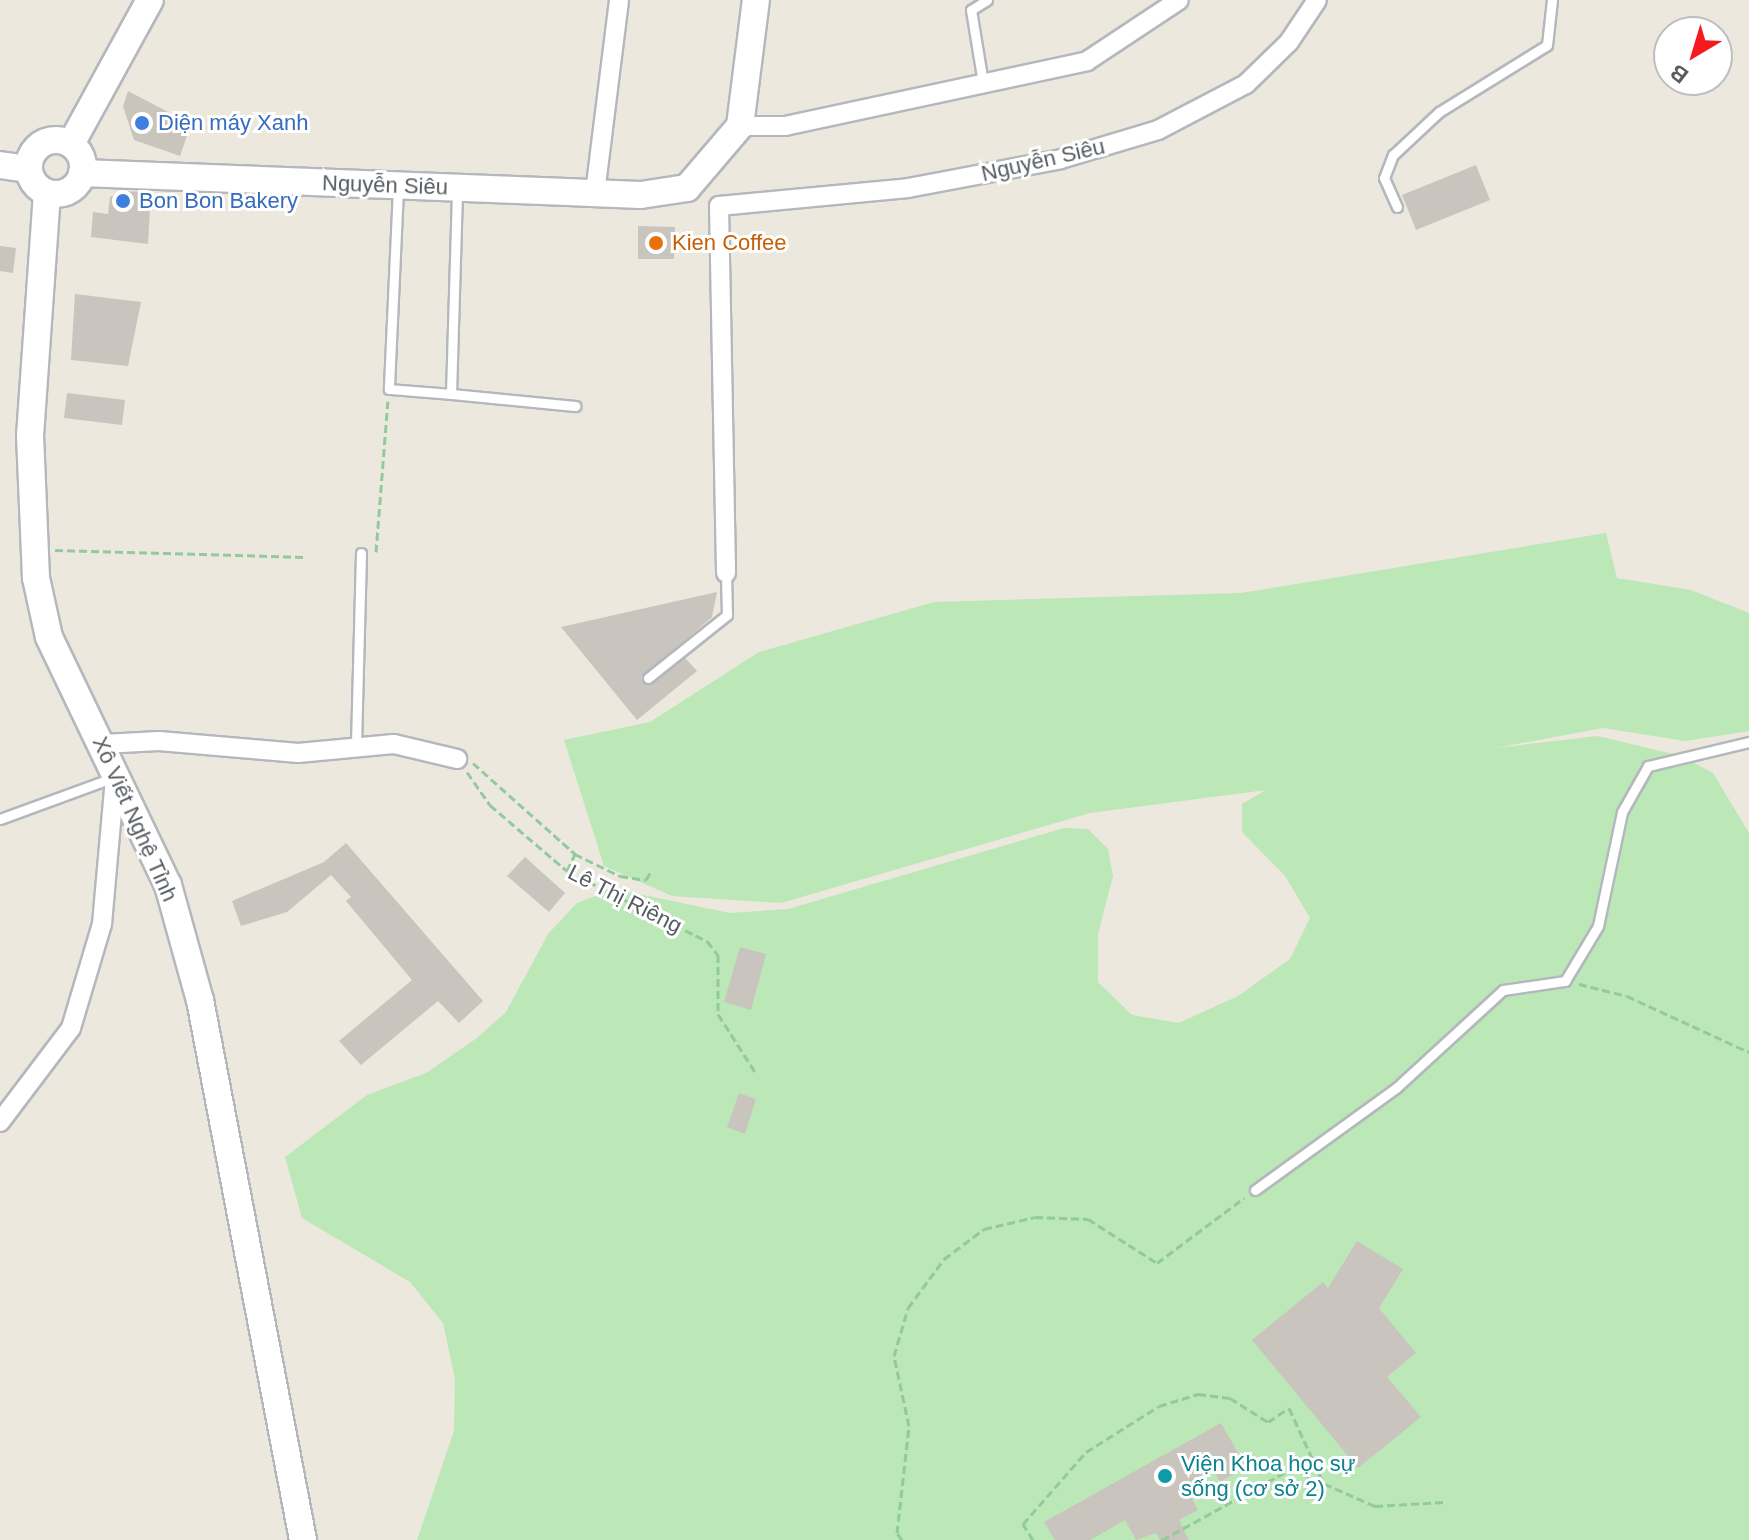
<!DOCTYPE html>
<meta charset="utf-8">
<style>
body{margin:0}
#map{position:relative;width:1749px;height:1540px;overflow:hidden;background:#ece8de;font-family:Arial,sans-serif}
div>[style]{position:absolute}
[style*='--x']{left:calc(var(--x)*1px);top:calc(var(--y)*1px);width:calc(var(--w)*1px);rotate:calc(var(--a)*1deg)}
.green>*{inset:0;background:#bce7b7}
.building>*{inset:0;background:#c9c4bd}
.path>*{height:3px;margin-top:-1.5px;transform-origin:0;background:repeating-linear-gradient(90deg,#92ca9c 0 8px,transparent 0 12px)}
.roads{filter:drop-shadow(2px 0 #b4b8bd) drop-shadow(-2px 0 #b4b8bd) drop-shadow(0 2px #b4b8bd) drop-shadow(0 -2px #b4b8bd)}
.lane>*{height:9px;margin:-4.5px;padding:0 4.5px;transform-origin:4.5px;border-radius:4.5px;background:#fff}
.street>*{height:18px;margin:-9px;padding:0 9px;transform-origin:9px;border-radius:9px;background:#fff}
.secondary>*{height:26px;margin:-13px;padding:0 13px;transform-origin:13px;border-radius:13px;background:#fff}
.secondary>.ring{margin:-13px;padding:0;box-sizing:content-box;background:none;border:26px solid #fff;border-radius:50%}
.dots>*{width:22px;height:22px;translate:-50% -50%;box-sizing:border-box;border:4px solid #fff;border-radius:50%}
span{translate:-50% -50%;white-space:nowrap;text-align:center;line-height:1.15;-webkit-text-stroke:6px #fff;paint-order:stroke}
.shop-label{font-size:22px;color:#366cbe}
.left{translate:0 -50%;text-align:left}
.street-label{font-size:22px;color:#575c61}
.food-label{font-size:22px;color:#c56008}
.culture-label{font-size:22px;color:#0d838f}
.north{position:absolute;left:1653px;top:16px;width:80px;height:80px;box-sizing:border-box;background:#fff;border:2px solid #bcbec0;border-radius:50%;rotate:218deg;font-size:22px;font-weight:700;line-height:32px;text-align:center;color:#575c61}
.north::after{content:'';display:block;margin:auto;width:28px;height:36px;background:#f61a1f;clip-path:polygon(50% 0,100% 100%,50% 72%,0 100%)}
</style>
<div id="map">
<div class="green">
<i style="clip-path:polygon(1606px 533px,1617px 578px,1691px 590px,1749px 613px,1749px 731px,1685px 741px,1603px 728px,1495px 748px,1598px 736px,1681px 756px,1713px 773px,1749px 833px,1749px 1540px,417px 1540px,454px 1431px,455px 1379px,443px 1323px,410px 1282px,302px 1218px,285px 1157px,367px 1095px,426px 1073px,477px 1038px,506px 1012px,548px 934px,577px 903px,614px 889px,730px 913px,788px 909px,1064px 828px,1088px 829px,1108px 849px,1113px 876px,1098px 934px,1098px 982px,1132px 1015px,1179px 1023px,1238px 996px,1290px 959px,1310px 918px,1285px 876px,1242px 832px,1242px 804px,1266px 790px,1090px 813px,781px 903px,672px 896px,604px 866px,564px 740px,650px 722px,759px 652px,934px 602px,1241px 593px)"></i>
</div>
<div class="building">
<i style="clip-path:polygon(128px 91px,191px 124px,180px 156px,134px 140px,123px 106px)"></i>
<i style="clip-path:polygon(1476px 165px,1490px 200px,1416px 230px,1402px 195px)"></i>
<i style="clip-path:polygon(121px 191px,151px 192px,148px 244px,91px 237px,93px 212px,108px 214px,110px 197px)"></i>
<i style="clip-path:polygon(638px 226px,675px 227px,674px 259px,638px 259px)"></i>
<i style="clip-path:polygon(0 246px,16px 248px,13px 273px,0 271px)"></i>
<i style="clip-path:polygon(75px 294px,141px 302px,128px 366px,71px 360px)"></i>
<i style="clip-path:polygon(67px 393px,125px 400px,122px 425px,64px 418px)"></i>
<i style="clip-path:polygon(717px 592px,712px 617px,641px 678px,652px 684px,685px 658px,697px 671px,637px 720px,561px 627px)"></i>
<i style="clip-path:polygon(346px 843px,483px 1001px,459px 1023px,438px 1001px,361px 1065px,339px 1041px,412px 980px,346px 901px,351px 897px,331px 875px,287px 912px,241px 926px,232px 901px,324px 862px)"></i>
<i style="clip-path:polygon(525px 857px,565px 893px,549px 912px,507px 876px)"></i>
<i style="clip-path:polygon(740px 947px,766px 954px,751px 1010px,724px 1002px)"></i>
<i style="clip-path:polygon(739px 1093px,756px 1099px,745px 1134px,727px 1127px)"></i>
<i style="clip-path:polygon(1357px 1241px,1403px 1269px,1379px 1308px,1416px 1353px,1387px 1377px,1421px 1417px,1358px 1468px,1252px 1340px,1323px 1282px,1328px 1288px)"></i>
<i style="clip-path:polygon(1221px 1423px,1246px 1467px,1220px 1482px,1214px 1471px,1186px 1487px,1198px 1510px,1179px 1520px,1189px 1540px,1160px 1540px,1156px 1533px,1136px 1540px,1125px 1520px,1090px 1540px,1055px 1540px,1044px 1522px)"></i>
</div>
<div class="path">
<i style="--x:55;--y:550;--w:249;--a:1.6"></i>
<i style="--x:376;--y:552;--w:151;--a:-85.5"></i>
<i style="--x:473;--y:763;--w:137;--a:41.7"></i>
<i style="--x:575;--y:854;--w:50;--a:26.1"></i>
<i style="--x:620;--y:876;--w:26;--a:9"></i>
<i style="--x:646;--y:880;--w:8;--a:-60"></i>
<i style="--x:467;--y:772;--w:40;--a:55.1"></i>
<i style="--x:490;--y:805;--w:101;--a:40.6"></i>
<i style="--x:567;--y:871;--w:157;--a:26.6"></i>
<i style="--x:707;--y:941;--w:18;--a:52"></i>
<i style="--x:718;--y:955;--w:59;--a:90"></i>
<i style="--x:718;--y:1014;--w:72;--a:57.4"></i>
<i style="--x:567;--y:871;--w:19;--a:-65"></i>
<i style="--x:1579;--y:984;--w:49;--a:14"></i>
<i style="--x:1627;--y:996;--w:134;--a:24.7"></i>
<i style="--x:902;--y:1540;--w:9;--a:-126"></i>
<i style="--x:897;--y:1533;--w:108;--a:-83.6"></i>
<i style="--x:909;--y:1426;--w:72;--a:-102.1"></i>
<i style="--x:894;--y:1356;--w:50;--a:-73.7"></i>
<i style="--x:908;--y:1308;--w:61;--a:-53.7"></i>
<i style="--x:944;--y:1259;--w:50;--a:-36.9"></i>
<i style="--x:984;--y:1229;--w:52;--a:-13.2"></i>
<i style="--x:1035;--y:1217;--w:53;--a:2.2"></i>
<i style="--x:1088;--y:1219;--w:82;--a:32.5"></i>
<i style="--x:1157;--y:1263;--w:109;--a:-36.8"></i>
<i style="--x:1033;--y:1540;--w:19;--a:-122"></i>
<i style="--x:1023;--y:1524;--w:96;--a:-48.8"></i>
<i style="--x:1086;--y:1452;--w:86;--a:-32.2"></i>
<i style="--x:1159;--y:1406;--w:41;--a:-17.1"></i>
<i style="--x:1198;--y:1394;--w:32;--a:7"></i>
<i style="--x:1230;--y:1398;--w:45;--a:32.3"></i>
<i style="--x:1268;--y:1422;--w:25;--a:-34"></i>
<i style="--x:1289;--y:1408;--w:84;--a:65.3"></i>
<i style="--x:1162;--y:1540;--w:147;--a:-28.8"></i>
<i style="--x:1291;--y:1469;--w:92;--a:23.8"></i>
<i style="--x:1375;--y:1506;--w:69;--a:-3.3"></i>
</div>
<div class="roads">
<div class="lane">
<i style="--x:983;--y:83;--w:74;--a:-99.3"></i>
<i style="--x:971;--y:10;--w:19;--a:-32"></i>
<i style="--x:398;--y:188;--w:201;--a:92.6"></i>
<i style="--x:389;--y:389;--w:62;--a:4.6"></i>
<i style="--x:451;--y:394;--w:203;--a:-88.3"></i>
<i style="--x:1397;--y:207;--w:32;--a:-114"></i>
<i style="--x:1384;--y:178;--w:25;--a:-69"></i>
<i style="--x:1393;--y:155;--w:63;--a:-43.1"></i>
<i style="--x:1439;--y:112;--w:127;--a:-31.8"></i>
<i style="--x:1547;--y:45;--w:45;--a:-83.7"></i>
<i style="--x:451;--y:394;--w:125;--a:5.5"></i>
<i style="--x:648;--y:678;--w:101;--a:-38.6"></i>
<i style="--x:727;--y:615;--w:42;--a:-91.4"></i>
<i style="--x:356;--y:744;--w:191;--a:-88.5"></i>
<i style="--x:0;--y:819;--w:119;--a:-20.1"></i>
<i style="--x:1255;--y:1190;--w:174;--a:-35.9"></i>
<i style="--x:1396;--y:1088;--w:145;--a:-42.5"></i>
<i style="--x:1503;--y:990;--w:63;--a:-8.3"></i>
<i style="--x:1565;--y:981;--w:64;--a:-59"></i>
<i style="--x:1598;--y:926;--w:116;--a:-78.1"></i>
<i style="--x:1622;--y:812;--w:53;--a:-60.5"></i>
<i style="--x:1648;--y:766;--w:104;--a:-13.4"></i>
</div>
<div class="street">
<i style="--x:740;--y:126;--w:45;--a:0"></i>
<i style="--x:785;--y:126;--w:309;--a:-12.1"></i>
<i style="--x:1087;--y:61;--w:110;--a:-33.5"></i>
<i style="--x:595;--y:193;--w:194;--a:-82.9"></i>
<i style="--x:719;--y:206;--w:190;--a:-5.4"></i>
<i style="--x:908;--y:188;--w:156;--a:-10.7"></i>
<i style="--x:1061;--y:159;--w:101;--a:-16.6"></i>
<i style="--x:1158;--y:130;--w:99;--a:-27.6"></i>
<i style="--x:1246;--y:84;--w:60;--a:-44.3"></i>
<i style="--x:1289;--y:42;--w:50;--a:-56.3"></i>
<i style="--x:719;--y:206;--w:367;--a:88.9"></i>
<i style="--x:103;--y:744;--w:56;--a:-3.1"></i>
<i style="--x:159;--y:741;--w:140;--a:4.9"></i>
<i style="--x:298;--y:753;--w:96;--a:-5.4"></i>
<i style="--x:394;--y:744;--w:65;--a:13.4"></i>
<i style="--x:0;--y:1122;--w:118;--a:-52.9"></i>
<i style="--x:71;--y:1028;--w:109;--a:-73.4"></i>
<i style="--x:102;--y:924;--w:148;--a:-84.9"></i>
</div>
<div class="secondary">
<i class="ring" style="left:29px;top:140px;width:28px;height:28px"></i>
<i style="--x:71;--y:144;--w:164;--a:-61.3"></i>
<i style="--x:0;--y:165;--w:29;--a:8"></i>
<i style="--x:82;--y:173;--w:559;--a:2.25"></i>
<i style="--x:641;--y:195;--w:47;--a:-8.7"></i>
<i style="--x:687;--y:188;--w:82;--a:-49.5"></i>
<i style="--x:740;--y:126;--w:127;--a:-82.8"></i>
<i style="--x:47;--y:193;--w:243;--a:94"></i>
<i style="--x:30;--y:435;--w:143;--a:87.6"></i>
<i style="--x:36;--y:578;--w:60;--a:77.6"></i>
<i style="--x:49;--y:637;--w:275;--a:64.4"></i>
<i style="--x:168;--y:885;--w:119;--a:74.5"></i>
<i style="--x:200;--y:1000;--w:550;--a:79.2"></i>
</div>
</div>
<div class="dots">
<i style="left:142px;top:123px;background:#3f7fe0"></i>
<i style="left:123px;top:201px;background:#3f7fe0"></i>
<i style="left:656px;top:243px;background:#e8710a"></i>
<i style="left:1165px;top:1476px;background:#0f9aa8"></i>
</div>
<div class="shop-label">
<span class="left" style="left:158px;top:123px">Diện máy Xanh</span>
<span class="left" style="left:139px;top:201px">Bon Bon Bakery</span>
</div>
<div class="street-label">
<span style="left:1043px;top:160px;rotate:-13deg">Nguyễn Siêu</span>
<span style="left:385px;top:185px;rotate:2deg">Nguyễn Siêu</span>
<span style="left:135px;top:819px;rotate:66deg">Xô Viết Nghệ Tỉnh</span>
<span style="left:625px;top:899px;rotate:27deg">Lê Thị Riêng</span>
</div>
<div class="food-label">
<span class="left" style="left:672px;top:243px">Kien Coffee</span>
</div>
<div class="culture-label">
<span class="left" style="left:1181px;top:1476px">Viện Khoa học sự<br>sống (cơ sở 2)</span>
</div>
<div class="north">B</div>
</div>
